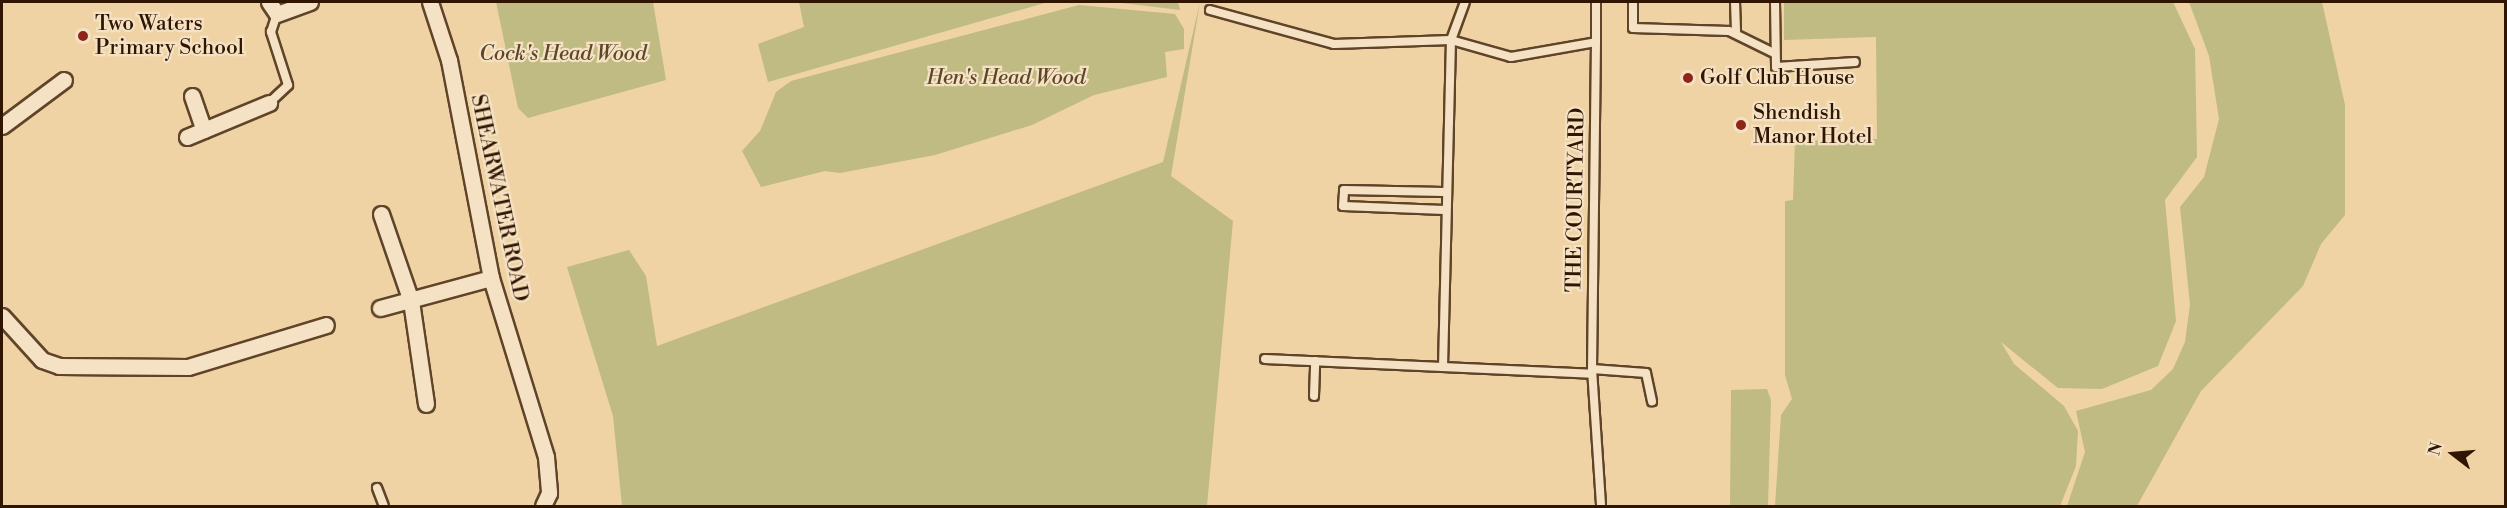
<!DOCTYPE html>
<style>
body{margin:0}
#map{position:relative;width:2507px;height:508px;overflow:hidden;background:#efd3a4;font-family:"Libre Bodoni",serif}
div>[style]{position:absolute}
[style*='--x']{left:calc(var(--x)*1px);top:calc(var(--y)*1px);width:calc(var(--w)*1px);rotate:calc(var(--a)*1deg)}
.green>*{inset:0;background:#bfbb82}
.roads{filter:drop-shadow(2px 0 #604429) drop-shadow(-2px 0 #604429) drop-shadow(0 2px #604429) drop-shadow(0 -2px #604429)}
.lane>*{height:8px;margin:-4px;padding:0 4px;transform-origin:4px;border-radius:4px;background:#f5e2c4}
.street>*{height:15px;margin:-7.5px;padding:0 7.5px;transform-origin:7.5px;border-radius:7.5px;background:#f5e2c4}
.dots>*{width:16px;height:16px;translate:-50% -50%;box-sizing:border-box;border:3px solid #f5e2c4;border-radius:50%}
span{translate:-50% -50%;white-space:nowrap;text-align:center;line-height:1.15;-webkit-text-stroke:4.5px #f5e2c4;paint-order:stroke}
.poi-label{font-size:21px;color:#301500}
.left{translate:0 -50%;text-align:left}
.park-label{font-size:21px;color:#5b4727;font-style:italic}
.street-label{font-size:21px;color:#301500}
.frame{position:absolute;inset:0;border:3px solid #301500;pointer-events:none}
.north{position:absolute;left:2423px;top:424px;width:60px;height:60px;-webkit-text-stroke:4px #f5e2c4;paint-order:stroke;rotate:286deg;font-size:16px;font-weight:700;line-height:24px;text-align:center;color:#301500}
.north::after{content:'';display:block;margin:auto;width:21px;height:27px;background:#301500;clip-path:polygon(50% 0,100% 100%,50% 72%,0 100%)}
</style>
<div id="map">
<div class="green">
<i style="clip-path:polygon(496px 2px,653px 2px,666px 80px,528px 118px,518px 108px)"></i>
<i style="clip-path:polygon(799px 2px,1048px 2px,768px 82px,758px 44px,804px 27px)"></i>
<i style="clip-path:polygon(1114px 2px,1178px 2px,1180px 10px)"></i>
<i style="clip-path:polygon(1200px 2px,1171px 176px,1233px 221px,1207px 506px,622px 506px,613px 416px,567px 267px,629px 250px,646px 276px,657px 346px,1163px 162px)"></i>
<i style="clip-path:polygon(1784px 2px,2173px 2px,2195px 49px,2197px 157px,2165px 200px,2176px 321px,2158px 366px,2102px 389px,2058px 388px,2001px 342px,2014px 364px,2064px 406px,2078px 431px,2076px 466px,2060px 506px,1775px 506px,1781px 415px,1792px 399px,1785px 375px,1785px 201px,1793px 200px,1795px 141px,1877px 139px,1876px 37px,1784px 40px)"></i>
<i style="clip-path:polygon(2189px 2px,2322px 2px,2345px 105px,2345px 215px,2321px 244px,2303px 286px,2201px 391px,2137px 506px,2067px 506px,2085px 452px,2076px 411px,2151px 390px,2173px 369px,2185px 342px,2190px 305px,2180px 207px,2204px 177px,2219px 119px,2209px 56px)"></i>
<i style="clip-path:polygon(1079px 5px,1175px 14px,1184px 29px,1184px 49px,1165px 52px,1167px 77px,1094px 95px,1032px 125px,935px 155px,840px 173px,825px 171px,761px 187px,742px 151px,760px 131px,776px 92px,791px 81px)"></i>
<i style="clip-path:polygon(1767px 389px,1771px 400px,1768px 506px,1730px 506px,1731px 390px)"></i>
</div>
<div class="roads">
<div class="lane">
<i style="--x:1633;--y:2;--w:26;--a:90"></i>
<i style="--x:1633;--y:28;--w:96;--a:1.8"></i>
<i style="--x:1729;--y:31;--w:50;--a:26.1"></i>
<i style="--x:1735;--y:2;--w:31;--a:88"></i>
<i style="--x:1775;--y:2;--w:65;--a:89.1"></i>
<i style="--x:1776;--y:67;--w:79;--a:-3.6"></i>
<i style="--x:1210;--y:10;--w:129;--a:15.3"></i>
<i style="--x:1334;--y:44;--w:117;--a:-2"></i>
<i style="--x:1451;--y:40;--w:40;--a:-69.8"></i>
<i style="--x:1596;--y:42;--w:40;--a:-90"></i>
<i style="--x:269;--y:103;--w:26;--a:-43"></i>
<i style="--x:288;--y:85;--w:56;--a:-107.8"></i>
<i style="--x:271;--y:32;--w:19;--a:-72"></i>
<i style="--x:1444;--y:210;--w:101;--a:-177.7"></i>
<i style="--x:1343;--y:206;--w:16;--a:-86"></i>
<i style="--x:1344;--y:190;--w:100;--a:1.1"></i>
<i style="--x:1265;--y:359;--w:327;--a:2.6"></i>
<i style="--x:1443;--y:367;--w:327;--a:-88.6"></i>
<i style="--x:1451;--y:40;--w:62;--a:15.8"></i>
<i style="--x:1511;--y:57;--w:86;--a:-10"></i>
<i style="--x:1596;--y:42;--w:327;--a:90.7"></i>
<i style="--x:1592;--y:369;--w:137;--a:86.2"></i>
<i style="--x:1592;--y:369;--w:54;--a:4.2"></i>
<i style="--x:1646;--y:373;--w:29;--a:78"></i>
<i style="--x:1314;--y:396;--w:35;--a:-88"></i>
<i style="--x:377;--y:488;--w:19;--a:69"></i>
</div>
<div class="street">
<i style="--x:269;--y:2;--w:14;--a:56"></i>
<i style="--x:277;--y:14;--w:35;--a:-20"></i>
<i style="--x:430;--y:2;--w:61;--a:71.9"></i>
<i style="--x:449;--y:60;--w:222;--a:79.1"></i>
<i style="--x:491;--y:278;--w:187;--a:72.9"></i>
<i style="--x:546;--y:457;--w:36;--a:85"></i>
<i style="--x:549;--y:493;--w:14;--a:115"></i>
<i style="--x:192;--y:96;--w:36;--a:71"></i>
<i style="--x:2;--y:126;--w:77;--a:-36.6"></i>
<i style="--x:187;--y:137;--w:89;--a:-22.5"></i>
<i style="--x:381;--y:214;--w:92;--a:71"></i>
<i style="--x:411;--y:301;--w:104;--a:81.7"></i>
<i style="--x:380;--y:308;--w:115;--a:-15.1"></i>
<i style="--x:2;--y:316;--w:59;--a:47.7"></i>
<i style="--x:42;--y:360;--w:18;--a:19"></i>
<i style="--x:59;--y:366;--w:129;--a:0.4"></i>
<i style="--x:188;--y:367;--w:144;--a:-16.9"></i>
</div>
</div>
<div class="dots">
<i style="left:83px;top:36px;background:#8f2418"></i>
<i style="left:1688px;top:78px;background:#8f2418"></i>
<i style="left:1741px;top:125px;background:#8f2418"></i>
</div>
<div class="poi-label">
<span class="left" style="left:95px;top:36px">Two Waters<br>Primary School</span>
<span class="left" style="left:1700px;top:78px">Golf Club House</span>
<span class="left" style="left:1753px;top:125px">Shendish<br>Manor Hotel</span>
</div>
<div class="park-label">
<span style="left:563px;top:54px">Cock's Head Wood</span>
<span style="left:1006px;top:78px">Hen's Head Wood</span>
</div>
<div class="street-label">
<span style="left:499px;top:198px;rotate:78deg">SHEARWATER ROAD</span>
<span style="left:1576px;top:200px;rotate:-89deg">THE COURTYARD</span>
</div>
<div class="frame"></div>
<div class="north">N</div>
</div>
